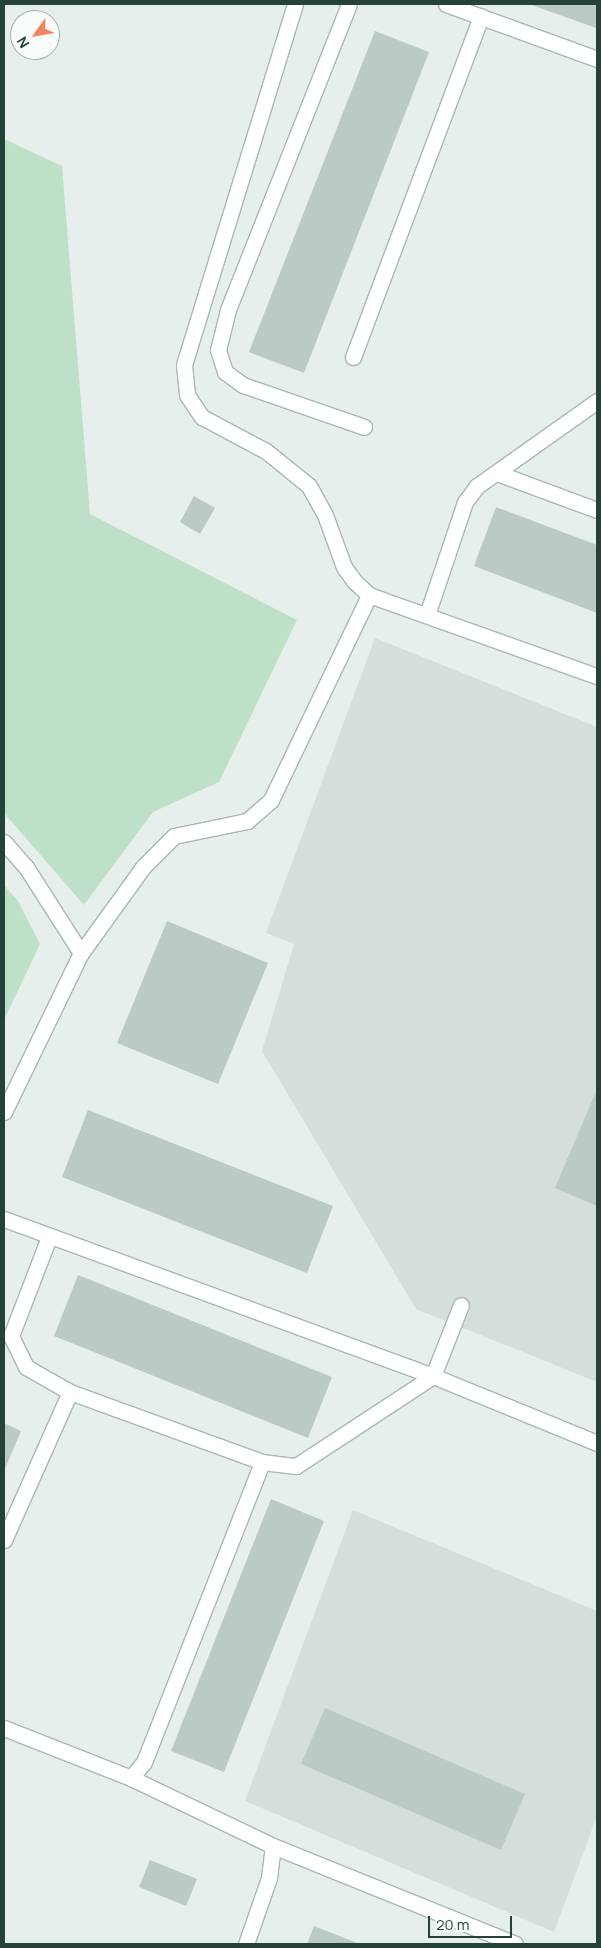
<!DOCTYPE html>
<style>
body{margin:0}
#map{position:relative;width:601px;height:1948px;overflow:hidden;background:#e6efeb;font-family:Manrope,sans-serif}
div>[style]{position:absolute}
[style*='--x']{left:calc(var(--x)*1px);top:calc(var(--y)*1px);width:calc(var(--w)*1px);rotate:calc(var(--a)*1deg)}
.built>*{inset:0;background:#d4dfda}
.green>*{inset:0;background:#bfe0c8}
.building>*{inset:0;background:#bbcac4}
.roads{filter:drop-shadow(1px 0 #a8b8b2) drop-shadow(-1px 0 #a8b8b2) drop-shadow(0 1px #a8b8b2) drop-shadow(0 -1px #a8b8b2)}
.minor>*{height:15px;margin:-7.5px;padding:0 7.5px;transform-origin:7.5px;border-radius:7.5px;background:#fff}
span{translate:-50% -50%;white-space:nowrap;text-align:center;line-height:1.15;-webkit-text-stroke:5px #f7fbf9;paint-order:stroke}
.frame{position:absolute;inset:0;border:5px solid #24423a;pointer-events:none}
.north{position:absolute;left:10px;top:10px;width:50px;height:50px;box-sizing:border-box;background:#f7fbf9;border:1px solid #a3b1ad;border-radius:50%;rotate:238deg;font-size:14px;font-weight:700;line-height:20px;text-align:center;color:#24423a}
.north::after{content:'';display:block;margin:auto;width:18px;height:22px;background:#f4845f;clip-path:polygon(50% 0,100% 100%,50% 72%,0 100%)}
.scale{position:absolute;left:428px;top:1916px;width:84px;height:22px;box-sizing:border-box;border:2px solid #24423a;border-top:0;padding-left:6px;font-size:15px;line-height:18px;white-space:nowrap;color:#24423a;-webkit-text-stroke:4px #f7fbf9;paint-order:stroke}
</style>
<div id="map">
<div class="built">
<i style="clip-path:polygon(375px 638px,597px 727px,597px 1382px,416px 1309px,262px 1051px,294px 944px,266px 933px)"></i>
<i style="clip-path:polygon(353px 1510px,597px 1611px,597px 1816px,554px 1932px,245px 1801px)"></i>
</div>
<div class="green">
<i style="clip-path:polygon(4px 139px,62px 166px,90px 514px,297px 620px,219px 782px,153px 812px,84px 905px,4px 813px)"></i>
<i style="clip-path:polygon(4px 885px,18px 901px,40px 944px,4px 1020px)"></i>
</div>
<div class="building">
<i style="clip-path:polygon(529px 4px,597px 4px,597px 26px,596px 28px)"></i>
<i style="clip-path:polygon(375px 31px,429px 52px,304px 373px,249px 352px)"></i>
<i style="clip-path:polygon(194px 496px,215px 508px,200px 534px,180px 522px)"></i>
<i style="clip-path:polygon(496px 507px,597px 545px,597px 613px,474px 566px)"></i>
<i style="clip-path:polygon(167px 921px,268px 963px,218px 1084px,117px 1043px)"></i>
<i style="clip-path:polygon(597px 1089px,597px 1206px,555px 1188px)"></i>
<i style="clip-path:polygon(88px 1110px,333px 1206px,307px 1273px,62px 1177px)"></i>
<i style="clip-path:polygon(78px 1275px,332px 1377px,308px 1438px,54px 1336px)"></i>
<i style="clip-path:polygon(4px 1423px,21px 1431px,4px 1471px)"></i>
<i style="clip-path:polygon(271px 1499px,324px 1521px,224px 1772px,171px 1751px)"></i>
<i style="clip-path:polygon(325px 1708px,525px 1794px,501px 1850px,301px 1764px)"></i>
<i style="clip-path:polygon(150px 1860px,197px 1879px,186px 1906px,139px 1887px)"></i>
<i style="clip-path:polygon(314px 1926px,360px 1944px,307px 1944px)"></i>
</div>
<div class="roads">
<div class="minor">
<i style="--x:295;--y:4;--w:378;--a:107.1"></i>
<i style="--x:184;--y:365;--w:30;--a:84"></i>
<i style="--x:187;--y:395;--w:27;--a:56"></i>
<i style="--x:202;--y:417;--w:72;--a:28"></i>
<i style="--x:266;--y:451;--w:55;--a:39.1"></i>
<i style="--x:309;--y:486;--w:33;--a:61"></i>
<i style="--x:325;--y:515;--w:55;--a:69.9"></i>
<i style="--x:344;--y:567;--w:17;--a:54"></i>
<i style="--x:354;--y:581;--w:21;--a:43"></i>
<i style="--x:369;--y:595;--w:242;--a:19.6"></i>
<i style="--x:349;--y:4;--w:329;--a:111.6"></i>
<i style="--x:228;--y:310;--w:41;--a:104"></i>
<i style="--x:218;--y:350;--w:23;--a:72"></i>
<i style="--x:225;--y:372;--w:22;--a:36"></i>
<i style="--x:243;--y:385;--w:128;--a:19.1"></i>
<i style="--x:446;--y:4;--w:161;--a:20"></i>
<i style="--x:353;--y:357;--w:364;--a:-69.4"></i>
<i style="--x:497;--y:473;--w:107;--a:20.3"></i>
<i style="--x:427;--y:615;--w:119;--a:-71.4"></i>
<i style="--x:465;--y:502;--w:20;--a:-53"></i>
<i style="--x:477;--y:486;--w:147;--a:-35.3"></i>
<i style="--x:4;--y:842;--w:33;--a:49"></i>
<i style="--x:26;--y:867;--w:102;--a:57.4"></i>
<i style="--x:4;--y:1112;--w:177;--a:-64.2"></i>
<i style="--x:81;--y:953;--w:106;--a:-54.2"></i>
<i style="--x:143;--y:867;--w:44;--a:-45"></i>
<i style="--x:174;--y:836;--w:75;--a:-11.6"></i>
<i style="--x:247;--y:821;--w:32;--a:-41"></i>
<i style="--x:271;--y:800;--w:227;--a:-64.4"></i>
<i style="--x:4;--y:1219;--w:457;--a:20.1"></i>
<i style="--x:433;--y:1376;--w:177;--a:22.2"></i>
<i style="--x:49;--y:1237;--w:106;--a:111"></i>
<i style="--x:11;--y:1336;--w:34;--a:64"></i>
<i style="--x:26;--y:1367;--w:51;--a:29.6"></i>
<i style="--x:70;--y:1392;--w:204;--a:20"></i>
<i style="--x:262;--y:1462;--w:34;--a:7"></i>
<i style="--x:296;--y:1466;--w:164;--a:-33.3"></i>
<i style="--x:433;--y:1376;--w:76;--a:-68.5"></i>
<i style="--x:4;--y:1540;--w:162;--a:-66"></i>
<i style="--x:4;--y:1728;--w:136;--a:21.5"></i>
<i style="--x:131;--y:1778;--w:21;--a:-51"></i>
<i style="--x:144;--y:1762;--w:322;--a:-68.5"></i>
<i style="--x:131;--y:1778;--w:157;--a:25.6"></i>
<i style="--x:273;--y:1846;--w:261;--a:22"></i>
<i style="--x:246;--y:1944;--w:70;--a:-70.8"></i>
<i style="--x:269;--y:1878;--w:32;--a:-83"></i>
</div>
</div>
<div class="frame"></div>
<div class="north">N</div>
<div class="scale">20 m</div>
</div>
